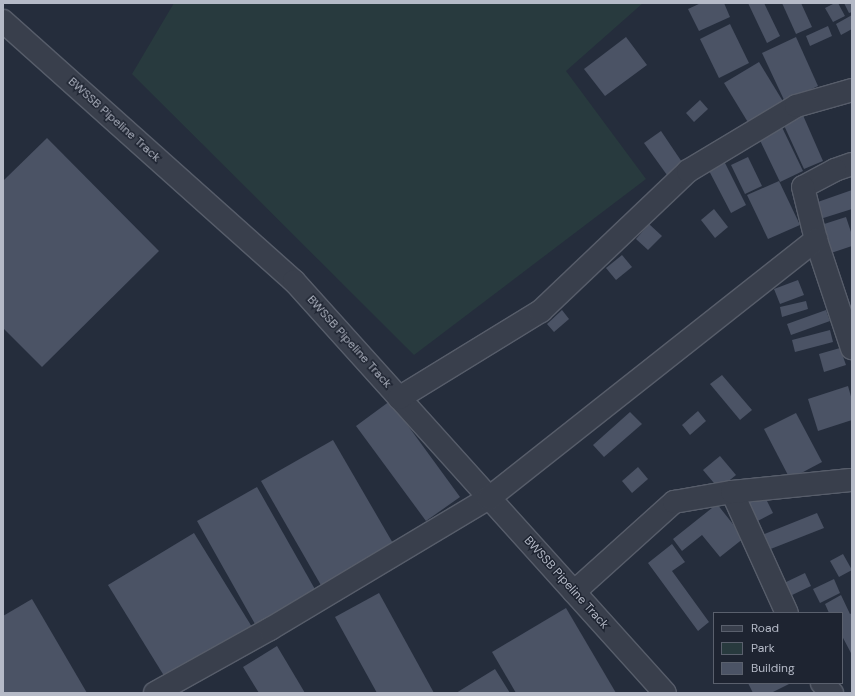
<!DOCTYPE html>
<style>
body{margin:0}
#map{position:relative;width:855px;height:696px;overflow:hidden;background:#252d3c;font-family:"DM Sans",sans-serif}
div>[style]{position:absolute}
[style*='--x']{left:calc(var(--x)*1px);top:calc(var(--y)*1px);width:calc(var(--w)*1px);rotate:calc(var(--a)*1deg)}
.green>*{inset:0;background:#283a3e}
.building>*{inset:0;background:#4b5365}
.roads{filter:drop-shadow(1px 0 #575d6a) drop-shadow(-1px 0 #575d6a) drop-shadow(0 1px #575d6a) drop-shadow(0 -1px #575d6a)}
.minor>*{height:22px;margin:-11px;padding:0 11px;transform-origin:11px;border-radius:11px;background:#393f4c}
span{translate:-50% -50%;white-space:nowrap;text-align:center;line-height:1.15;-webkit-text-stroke:3px #1e2431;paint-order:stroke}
.street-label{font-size:12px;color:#b5bac7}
.frame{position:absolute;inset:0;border:4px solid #b5bac7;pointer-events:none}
.legend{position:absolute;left:713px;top:612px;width:130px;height:72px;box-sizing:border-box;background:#1e2431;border:1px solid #5a606d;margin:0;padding:5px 7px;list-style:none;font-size:12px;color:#b5bac7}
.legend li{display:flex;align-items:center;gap:8px;height:20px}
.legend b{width:20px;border:1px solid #5a606d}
</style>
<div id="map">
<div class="green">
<i style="clip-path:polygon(174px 3px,643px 3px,566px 71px,646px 179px,414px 355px,132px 74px)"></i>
</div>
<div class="building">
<i style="clip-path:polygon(701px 3px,724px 3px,730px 17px,699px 31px,688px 9px)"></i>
<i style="clip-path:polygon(748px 3px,764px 3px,780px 36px,767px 43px)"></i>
<i style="clip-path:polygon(782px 3px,801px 3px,812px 27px,796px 34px)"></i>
<i style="clip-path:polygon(835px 3px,838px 3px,845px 16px,833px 22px,825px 8px)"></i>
<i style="clip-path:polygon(844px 3px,852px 3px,852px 12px,849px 13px)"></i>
<i style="clip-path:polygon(852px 15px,852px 29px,841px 35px,836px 24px)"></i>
<i style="clip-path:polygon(730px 24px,749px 63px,719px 78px,700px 39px)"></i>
<i style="clip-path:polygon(828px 26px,832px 36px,810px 46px,806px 36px)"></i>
<i style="clip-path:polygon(626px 37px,647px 65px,605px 96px,584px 69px)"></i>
<i style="clip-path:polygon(796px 37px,818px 86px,785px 102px,762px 53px)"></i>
<i style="clip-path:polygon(759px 62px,784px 103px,749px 124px,724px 83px)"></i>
<i style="clip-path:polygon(700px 100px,708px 109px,694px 122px,686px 113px)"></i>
<i style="clip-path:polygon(802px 113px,823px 161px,804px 169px,782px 121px)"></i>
<i style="clip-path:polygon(779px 121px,803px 171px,780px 182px,756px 132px)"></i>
<i style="clip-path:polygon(661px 131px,688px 171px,672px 182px,644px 143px)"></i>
<i style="clip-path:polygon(47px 138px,159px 251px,42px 367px,3px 328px,3px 181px)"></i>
<i style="clip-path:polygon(722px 157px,746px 205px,731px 213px,706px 165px)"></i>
<i style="clip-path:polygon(748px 157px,762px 186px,745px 194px,731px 165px)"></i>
<i style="clip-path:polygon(779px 181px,800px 225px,768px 239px,747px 195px)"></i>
<i style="clip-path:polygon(852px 190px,852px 209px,817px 220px,812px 204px)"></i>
<i style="clip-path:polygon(714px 209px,728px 227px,715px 238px,701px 220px)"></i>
<i style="clip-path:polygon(846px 217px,852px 235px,852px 246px,831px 253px,821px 225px)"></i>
<i style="clip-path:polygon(649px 224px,662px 236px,648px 250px,636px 239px)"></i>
<i style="clip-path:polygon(622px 255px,632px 267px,616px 280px,606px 268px)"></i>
<i style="clip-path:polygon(798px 280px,804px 295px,780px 304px,774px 289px)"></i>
<i style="clip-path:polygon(806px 301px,808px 309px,782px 317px,780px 307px)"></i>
<i style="clip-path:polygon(562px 310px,569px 319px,554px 332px,547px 324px)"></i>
<i style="clip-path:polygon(826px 310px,830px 321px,791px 335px,787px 324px)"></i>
<i style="clip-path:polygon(830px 330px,833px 342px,795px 352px,792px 340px)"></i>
<i style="clip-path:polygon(840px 348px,846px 365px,824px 372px,819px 354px)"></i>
<i style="clip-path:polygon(722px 375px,752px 410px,740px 420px,710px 384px)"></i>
<i style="clip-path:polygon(848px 386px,852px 400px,852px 420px,818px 431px,808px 399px)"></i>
<i style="clip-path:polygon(390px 401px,460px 497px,426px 521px,356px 426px)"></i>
<i style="clip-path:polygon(698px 411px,706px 421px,690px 435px,682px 425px)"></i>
<i style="clip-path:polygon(630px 412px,642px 424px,604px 457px,593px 445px)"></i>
<i style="clip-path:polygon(796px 413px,822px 462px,790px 479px,764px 429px)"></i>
<i style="clip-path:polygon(333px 440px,394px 545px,322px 587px,261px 481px)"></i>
<i style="clip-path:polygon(720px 456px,736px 475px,719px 489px,703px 470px)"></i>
<i style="clip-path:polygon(638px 467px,648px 479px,632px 493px,622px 481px)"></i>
<i style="clip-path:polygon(257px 487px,316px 591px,255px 624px,197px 521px)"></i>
<i style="clip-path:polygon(763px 493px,773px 513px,750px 525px,740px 505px)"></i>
<i style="clip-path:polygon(717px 504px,744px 538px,720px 557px,702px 535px,682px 551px,673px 539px)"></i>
<i style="clip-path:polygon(817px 513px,824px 528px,763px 552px,757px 537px)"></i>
<i style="clip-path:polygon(194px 533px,252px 627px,166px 679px,108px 585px)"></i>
<i style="clip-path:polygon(672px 544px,685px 562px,672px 571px,709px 622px,698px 631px,648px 563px)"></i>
<i style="clip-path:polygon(843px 554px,852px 570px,839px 577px,830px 561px)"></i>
<i style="clip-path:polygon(805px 573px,811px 586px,790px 596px,784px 583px)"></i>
<i style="clip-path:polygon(834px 579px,840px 593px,820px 603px,813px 589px)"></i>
<i style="clip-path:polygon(379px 593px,434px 693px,377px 693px,335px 617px)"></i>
<i style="clip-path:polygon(841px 595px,850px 614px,852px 613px,852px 655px,842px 636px,842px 613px,829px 613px,825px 604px)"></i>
<i style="clip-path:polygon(32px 599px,87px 693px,3px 693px,3px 616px)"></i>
<i style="clip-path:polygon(566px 608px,616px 693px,516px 693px,492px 652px)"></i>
<i style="clip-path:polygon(277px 646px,305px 693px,259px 693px,243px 667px)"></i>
<i style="clip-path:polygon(495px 669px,510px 693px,456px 693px)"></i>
<i style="clip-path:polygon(748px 683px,791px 683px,771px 693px,753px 693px)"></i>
</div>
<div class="roads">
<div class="minor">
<i style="--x:3;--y:21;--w:390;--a:41.8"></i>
<i style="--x:294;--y:281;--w:554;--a:48"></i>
<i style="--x:852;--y:164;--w:18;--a:161"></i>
<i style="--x:835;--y:170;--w:36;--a:152"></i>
<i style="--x:803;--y:187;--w:55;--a:76.2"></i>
<i style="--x:816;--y:240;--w:114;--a:71.6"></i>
<i style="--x:399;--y:398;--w:167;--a:-31.5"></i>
<i style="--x:541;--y:311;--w:203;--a:-43.6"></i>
<i style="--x:688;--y:171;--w:126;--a:-31"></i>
<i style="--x:796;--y:106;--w:58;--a:-15.9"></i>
<i style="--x:732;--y:492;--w:133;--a:65.6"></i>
<i style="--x:574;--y:592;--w:135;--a:-42"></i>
<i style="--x:674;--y:502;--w:59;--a:-9.8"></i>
<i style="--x:732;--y:492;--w:119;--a:-5.8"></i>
<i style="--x:822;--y:683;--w:14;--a:45"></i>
<i style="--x:155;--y:693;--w:132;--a:-29.1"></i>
<i style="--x:270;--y:629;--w:255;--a:-30.9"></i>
<i style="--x:489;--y:498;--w:417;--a:-38.3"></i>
</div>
</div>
<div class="street-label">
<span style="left:114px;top:120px;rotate:42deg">BWSSB Pipeline Track</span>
<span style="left:349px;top:342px;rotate:48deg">BWSSB Pipeline Track</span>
<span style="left:566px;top:583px;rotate:48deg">BWSSB Pipeline Track</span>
</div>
<div class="frame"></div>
<ul class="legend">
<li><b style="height:5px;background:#393f4c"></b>Road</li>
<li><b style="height:11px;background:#283a3e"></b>Park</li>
<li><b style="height:11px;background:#4b5365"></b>Building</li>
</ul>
</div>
